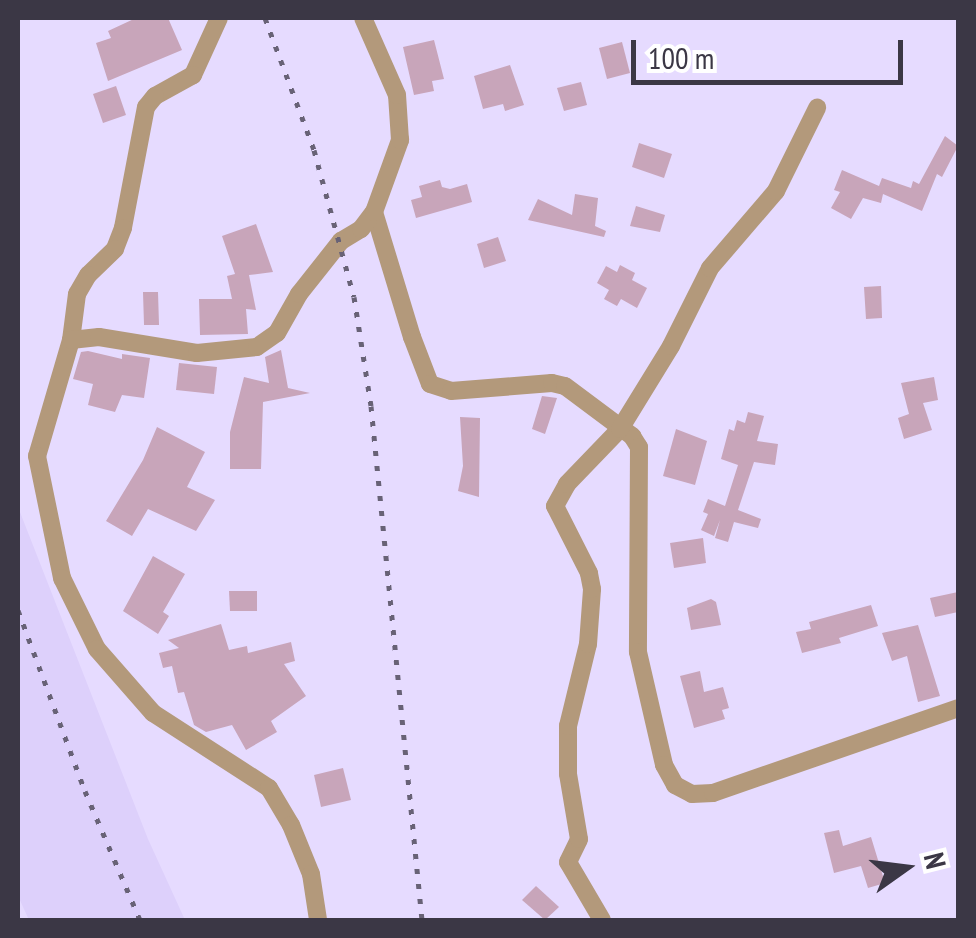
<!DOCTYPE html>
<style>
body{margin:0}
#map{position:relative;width:976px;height:938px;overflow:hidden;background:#e6dbff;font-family:"PT Sans Narrow",sans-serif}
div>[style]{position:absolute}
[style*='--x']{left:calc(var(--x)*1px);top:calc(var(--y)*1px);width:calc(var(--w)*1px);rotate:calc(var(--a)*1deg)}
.built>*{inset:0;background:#ddd0fb}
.building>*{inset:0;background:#c8a5ba}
.minor>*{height:18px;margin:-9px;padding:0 9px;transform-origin:9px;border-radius:9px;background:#b3997b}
.rail>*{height:5px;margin-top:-2.5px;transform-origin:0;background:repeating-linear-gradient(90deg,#686276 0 5px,transparent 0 15px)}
span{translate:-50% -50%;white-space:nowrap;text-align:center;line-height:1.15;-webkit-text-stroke:9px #fff;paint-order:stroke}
.frame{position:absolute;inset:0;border:20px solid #3b3745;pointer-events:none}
.north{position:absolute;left:856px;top:818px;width:100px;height:100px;-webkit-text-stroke:8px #fff;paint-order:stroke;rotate:76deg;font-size:28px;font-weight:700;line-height:40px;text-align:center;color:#3b3745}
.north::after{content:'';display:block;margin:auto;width:35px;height:45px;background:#3b3745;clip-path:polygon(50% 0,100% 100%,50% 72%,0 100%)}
.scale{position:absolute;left:631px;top:40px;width:272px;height:45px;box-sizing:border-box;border:5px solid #3b3745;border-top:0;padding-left:12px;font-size:30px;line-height:35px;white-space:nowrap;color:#3b3745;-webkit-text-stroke:8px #fff;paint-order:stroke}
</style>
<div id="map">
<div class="built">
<i style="clip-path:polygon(18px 507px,148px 839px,185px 920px,29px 920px,18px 896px)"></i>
</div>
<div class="building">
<i style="clip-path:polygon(136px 18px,168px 18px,182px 50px,108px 81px,96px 43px,111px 38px,108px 31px)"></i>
<i style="clip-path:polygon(434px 40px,444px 79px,432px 81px,434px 91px,414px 95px,403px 47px)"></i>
<i style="clip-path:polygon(622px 42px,630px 73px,607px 79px,599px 48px)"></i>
<i style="clip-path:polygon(510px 65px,524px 105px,505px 111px,503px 104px,483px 109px,474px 76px)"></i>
<i style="clip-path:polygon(581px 82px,587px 105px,564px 111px,557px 88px)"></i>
<i style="clip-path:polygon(116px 86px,126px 115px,103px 123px,93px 94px)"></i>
<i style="clip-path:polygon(945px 136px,958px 146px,942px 177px,937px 174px,922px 211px,883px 194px,881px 203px,863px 198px,851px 219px,831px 208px,840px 192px,834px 190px,842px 170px,879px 186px,882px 178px,911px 188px,913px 181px,919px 184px)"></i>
<i style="clip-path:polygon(639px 143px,672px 154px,664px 178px,632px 167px)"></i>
<i style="clip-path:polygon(440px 180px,442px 187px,450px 189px,467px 184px,472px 202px,416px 218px,411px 200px,422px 197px,419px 186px)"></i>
<i style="clip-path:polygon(575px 194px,598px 198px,595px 226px,606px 231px,604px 237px,528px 220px,538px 199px,572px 215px)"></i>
<i style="clip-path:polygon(636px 206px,665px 215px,660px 232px,630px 226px)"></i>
<i style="clip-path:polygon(256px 224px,273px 272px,249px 275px,256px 310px,246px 309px,248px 334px,200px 335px,199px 299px,232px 299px,227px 276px,235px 274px,222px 236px)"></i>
<i style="clip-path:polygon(498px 237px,506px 261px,484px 268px,477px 244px)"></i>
<i style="clip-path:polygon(620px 265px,635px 273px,632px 280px,647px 288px,637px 308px,621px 299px,617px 306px,604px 299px,609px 290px,597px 283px,606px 266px,617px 272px)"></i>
<i style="clip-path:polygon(881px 286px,882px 318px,866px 319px,864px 287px)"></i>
<i style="clip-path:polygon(143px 292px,158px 292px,159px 325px,144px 325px)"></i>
<i style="clip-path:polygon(281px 350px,288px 388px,310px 393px,263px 402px,261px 469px,230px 469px,230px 432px,244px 377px,269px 383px,265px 357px)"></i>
<i style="clip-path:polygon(88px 351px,122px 359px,122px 354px,150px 358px,144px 398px,122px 395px,115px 412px,88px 405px,93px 384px,73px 379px,81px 352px)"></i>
<i style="clip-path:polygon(179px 363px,217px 367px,214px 394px,176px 390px)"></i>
<i style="clip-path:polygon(934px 377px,938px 400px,923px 403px,932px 430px,904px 439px,898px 418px,909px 414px,901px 383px)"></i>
<i style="clip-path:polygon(542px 396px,557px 398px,545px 434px,532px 429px)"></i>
<i style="clip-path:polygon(748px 412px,764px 416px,757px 441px,778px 444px,775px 465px,754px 462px,738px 510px,761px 519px,758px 528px,734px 522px,728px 542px,715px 538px,720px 520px,714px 536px,701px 530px,708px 514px,703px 512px,708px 499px,725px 506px,738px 465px,721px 459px,729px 429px,734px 431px,737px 420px,745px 423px)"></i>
<i style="clip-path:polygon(460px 417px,480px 418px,479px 497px,458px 491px,463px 466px)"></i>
<i style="clip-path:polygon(157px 427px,205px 452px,187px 487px,215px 500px,196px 531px,148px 509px,132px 536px,106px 521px,143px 460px)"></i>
<i style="clip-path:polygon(676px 429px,707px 441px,695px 485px,663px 476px)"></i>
<i style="clip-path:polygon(703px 538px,706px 563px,674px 568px,670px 543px)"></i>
<i style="clip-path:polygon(153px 556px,185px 574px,163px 612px,169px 616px,158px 634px,123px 611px)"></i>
<i style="clip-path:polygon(229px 591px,257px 591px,257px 611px,230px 611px)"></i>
<i style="clip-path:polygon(958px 592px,958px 612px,935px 617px,930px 598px)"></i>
<i style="clip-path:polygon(711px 599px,716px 602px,721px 625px,691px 630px,687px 608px)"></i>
<i style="clip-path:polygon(871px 605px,878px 626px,839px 638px,841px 643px,802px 653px,796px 632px,811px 629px,809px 622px)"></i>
<i style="clip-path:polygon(221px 624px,229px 650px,247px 646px,248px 653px,291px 642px,295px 661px,284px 664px,306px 696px,271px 721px,277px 732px,246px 750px,232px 725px,206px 732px,194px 725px,184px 692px,178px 693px,172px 666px,163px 668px,159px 653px,179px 648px,168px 640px)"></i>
<i style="clip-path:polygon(918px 625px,940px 696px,918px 702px,907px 656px,892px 661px,882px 633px)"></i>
<i style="clip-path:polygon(700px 671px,704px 692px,723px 687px,729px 708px,722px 710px,725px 719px,694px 728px,680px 676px)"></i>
<i style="clip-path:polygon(343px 768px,351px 800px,321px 807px,314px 775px)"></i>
<i style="clip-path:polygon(839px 830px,843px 846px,871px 837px,885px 883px,868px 888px,861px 866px,834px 873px,824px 833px)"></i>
<i style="clip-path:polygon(536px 886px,559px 907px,545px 920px,522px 900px)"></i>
</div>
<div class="minor">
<i style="--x:219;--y:18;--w:63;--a:114.5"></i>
<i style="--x:193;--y:75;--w:43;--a:151.1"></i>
<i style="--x:155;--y:96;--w:14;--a:129"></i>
<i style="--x:146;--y:107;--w:123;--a:100.8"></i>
<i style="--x:123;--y:228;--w:22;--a:111"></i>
<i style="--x:115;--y:249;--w:37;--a:136"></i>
<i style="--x:88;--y:275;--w:22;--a:120"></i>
<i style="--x:77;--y:294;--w:46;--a:97.4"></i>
<i style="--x:71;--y:340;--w:121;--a:106.3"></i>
<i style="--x:37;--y:456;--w:125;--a:78.4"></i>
<i style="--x:62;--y:578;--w:79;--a:63.8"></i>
<i style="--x:97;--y:649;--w:85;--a:48.8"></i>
<i style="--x:153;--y:713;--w:138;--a:32.9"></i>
<i style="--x:269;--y:788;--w:43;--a:59.3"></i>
<i style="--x:291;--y:825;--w:53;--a:67.8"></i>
<i style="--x:311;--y:874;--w:47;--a:81.3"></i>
<i style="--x:374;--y:212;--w:131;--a:73.1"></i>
<i style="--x:412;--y:337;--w:50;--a:69"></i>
<i style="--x:430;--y:384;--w:22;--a:18"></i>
<i style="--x:451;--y:391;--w:101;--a:-4.5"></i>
<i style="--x:552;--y:383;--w:13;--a:13"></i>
<i style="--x:565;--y:386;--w:84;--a:36.7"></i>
<i style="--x:632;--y:436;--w:13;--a:58"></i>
<i style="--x:639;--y:447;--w:205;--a:90.3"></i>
<i style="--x:638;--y:652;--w:116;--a:77"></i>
<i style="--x:664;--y:765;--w:23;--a:61"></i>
<i style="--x:675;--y:785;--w:19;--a:28"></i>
<i style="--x:692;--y:794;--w:21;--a:-3"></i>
<i style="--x:713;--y:793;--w:259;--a:-19.1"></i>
<i style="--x:71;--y:340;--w:28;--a:-6"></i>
<i style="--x:99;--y:337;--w:99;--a:9.3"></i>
<i style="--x:197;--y:353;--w:60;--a:-5.7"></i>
<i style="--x:257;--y:347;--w:24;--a:-35"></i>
<i style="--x:277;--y:333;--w:45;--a:-60.6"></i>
<i style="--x:299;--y:294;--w:68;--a:-51.6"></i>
<i style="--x:341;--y:241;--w:23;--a:-31"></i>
<i style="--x:361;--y:229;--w:21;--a:-53"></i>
<i style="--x:374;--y:212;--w:77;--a:-70.1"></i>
<i style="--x:400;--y:140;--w:45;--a:-93.8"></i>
<i style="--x:397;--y:95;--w:84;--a:-113.8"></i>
<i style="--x:602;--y:920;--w:67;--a:-120.4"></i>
<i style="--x:568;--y:862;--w:25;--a:-64"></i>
<i style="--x:579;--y:839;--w:66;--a:-99.6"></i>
<i style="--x:568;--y:774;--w:48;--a:-90"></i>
<i style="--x:568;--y:726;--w:84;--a:-76.3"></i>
<i style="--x:588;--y:644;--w:55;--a:-85.8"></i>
<i style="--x:592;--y:589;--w:16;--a:-101"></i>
<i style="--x:589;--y:573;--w:75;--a:-116.9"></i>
<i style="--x:555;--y:506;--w:25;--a:-61"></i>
<i style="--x:567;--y:484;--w:76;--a:-46.1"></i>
<i style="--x:620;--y:429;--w:97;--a:-58.4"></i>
<i style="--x:671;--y:346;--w:87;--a:-63.4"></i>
<i style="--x:710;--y:268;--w:101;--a:-49.4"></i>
<i style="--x:776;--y:191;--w:93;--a:-63.7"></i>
</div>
<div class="rail">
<i style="--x:265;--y:18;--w:141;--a:69.6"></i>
<i style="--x:314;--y:150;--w:152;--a:74.8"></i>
<i style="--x:354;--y:297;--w:110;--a:81.1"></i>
<i style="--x:371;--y:406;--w:517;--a:84.33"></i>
<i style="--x:18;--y:610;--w:193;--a:69.7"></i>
<i style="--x:85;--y:791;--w:140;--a:66.9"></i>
</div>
<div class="frame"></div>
<div class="north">N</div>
<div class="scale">100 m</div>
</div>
